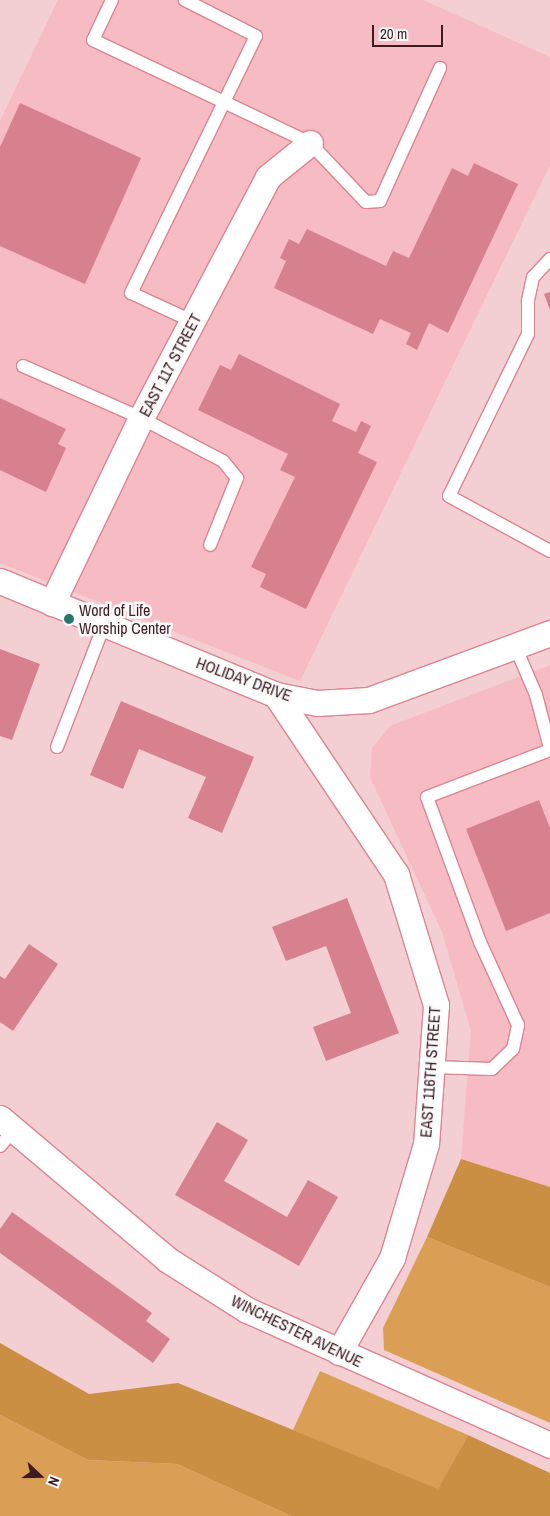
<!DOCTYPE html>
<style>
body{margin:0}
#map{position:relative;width:550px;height:1516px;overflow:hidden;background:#f3ced2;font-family:"Archivo Narrow",sans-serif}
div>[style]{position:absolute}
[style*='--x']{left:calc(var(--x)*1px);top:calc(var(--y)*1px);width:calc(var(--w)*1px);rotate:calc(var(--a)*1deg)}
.built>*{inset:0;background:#f7bbc3}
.green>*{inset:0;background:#da9f55}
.forest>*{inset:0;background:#cb8f44}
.building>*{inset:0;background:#d7818e}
.roads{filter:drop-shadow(1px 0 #db8492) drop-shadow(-1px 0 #db8492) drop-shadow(0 1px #db8492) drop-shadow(0 -1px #db8492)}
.lane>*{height:12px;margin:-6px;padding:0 6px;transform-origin:6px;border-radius:6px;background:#fff}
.street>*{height:25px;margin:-12.5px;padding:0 12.5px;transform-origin:12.5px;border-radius:12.5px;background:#fff}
.dots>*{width:14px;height:14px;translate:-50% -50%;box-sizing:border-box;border:2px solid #fafafa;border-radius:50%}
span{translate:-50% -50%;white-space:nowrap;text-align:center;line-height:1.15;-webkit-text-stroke:5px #fafafa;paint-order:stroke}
.street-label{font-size:16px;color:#3d1b21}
.poi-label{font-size:16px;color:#3d1b21}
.left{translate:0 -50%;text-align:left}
.north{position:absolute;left:15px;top:1451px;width:50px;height:50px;-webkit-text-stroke:4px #fafafa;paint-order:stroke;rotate:111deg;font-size:14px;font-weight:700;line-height:20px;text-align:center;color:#3d1b21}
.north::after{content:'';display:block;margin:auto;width:18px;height:22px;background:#3d1b21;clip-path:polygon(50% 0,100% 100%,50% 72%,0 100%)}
.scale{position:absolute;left:372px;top:25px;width:71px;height:22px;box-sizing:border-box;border:2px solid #3d1b21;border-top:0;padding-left:6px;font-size:15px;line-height:18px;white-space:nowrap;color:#3d1b21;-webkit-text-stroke:4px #fafafa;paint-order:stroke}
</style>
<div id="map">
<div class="built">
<i style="clip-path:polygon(58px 0,423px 0,550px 57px,550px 165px,300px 681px,0 563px,0 121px)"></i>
<i style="clip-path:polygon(550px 665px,550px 1187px,461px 1159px,471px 1031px,442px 932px,370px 777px,372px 748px,390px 726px)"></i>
</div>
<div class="green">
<i style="clip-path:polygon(427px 1237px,550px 1287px,550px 1423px,384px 1350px,383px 1328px)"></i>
<i style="clip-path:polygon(320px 1371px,468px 1435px,438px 1490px,293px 1430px)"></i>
<i style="clip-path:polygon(0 1415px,88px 1460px,177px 1464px,291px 1516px,0 1516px)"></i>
</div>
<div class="forest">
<i style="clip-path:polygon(461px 1159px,550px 1187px,550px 1287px,427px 1237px)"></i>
<i style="clip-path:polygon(0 1343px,89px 1394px,178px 1383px,438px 1489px,468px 1435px,550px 1473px,550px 1516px,291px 1516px,177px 1464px,88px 1460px,0 1415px)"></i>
</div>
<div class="building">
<i style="clip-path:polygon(20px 103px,141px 158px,85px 284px,0 246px,0 147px)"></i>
<i style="clip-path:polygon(474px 163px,518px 184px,448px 333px,429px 323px,417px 350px,406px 344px,411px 333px,380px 319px,373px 334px,274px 288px,286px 261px,280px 258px,289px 239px,299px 244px,307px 229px,386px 266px,393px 251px,409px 258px,452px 168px,468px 176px)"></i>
<i style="clip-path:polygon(550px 292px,550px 310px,544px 294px)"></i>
<i style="clip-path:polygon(239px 354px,340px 404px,332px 421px,356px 432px,361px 421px,371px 426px,358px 453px,377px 462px,306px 609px,260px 587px,266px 574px,251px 567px,295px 477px,280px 470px,288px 454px,198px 410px,220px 365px,231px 370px)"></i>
<i style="clip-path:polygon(0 398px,66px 429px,58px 444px,66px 448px,46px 492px,0 470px)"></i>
<i style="clip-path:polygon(0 649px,40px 664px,12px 740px,0 736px)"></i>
<i style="clip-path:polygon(121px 701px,254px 757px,222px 833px,188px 818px,206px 777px,139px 749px,123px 789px,90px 775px)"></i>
<i style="clip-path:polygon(539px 800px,550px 828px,550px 913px,506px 931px,466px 829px)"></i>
<i style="clip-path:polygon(347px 898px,399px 1033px,326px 1061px,313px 1027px,351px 1013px,326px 946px,286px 961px,272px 927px)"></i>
<i style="clip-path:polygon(29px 944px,58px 964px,13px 1031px,0 1022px,0 976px,5px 979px)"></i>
<i style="clip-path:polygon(217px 1122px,248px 1140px,224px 1181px,287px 1217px,308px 1180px,338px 1197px,299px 1266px,175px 1195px)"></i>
<i style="clip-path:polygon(12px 1212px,152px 1313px,146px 1321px,170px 1339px,153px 1363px,0 1253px,0 1229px)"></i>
</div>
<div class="roads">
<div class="lane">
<i style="--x:112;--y:0;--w:44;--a:115.4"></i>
<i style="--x:93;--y:40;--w:145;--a:25.3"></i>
<i style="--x:224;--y:102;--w:73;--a:-64.1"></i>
<i style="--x:256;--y:36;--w:80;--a:-153.1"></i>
<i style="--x:550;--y:259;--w:25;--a:133"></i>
<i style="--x:533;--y:277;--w:25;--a:102"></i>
<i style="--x:528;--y:301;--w:33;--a:90"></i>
<i style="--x:528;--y:334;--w:180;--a:116"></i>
<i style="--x:449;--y:496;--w:115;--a:28.6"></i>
<i style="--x:194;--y:322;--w:69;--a:-155.3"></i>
<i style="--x:131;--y:293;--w:212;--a:-64"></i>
<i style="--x:224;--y:102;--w:95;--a:25.5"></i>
<i style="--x:310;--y:143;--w:81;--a:46.5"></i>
<i style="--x:366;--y:202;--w:14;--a:-4"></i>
<i style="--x:380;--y:201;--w:146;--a:-65.7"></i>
<i style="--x:23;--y:366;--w:129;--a:23.8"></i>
<i style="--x:141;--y:418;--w:93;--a:27.7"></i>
<i style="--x:223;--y:461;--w:22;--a:51"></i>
<i style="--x:237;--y:478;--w:72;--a:111.9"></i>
<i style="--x:515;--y:646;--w:53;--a:66.8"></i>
<i style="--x:536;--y:695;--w:55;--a:75.2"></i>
<i style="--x:57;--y:747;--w:131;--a:-68.9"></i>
<i style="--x:432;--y:1067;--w:60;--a:1.9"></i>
<i style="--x:492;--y:1069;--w:29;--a:-44"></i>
<i style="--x:513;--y:1049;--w:25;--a:-78"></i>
<i style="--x:518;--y:1025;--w:91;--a:-114.6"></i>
<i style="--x:480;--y:942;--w:154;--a:-110.1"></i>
<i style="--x:427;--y:797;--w:132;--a:-20.9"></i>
<i style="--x:0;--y:1146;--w:21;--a:-49"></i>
</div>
<div class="street">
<i style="--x:0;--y:581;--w:299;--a:22.4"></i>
<i style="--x:276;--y:695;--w:42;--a:11"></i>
<i style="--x:317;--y:703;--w:52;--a:-3.3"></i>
<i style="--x:369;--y:700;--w:193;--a:-20.3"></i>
<i style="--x:52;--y:603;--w:205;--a:-64.3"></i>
<i style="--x:141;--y:418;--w:272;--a:-62.2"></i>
<i style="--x:268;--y:177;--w:54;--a:-39"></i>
<i style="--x:276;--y:695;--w:216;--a:56.2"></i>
<i style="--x:396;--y:874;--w:137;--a:73"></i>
<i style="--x:436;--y:1005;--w:139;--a:94.1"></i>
<i style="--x:426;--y:1144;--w:119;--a:106.6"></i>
<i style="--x:392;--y:1258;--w:108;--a:119.4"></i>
<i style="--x:0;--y:1118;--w:220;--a:40.2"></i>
<i style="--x:168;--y:1260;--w:93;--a:32.3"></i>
<i style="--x:247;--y:1310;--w:332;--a:24"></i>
</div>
</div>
<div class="dots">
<i style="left:69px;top:619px;background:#2a7470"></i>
</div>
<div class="street-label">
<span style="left:170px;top:365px;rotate:-62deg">EAST 117 STREET</span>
<span style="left:244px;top:679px;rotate:20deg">HOLIDAY DRIVE</span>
<span style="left:430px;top:1072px;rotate:-86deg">EAST 116TH STREET</span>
<span style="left:297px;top:1331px;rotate:26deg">WINCHESTER AVENUE</span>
</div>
<div class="poi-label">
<span class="left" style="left:79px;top:619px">Word of Life<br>Worship Center</span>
</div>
<div class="north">N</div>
<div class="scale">20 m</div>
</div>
